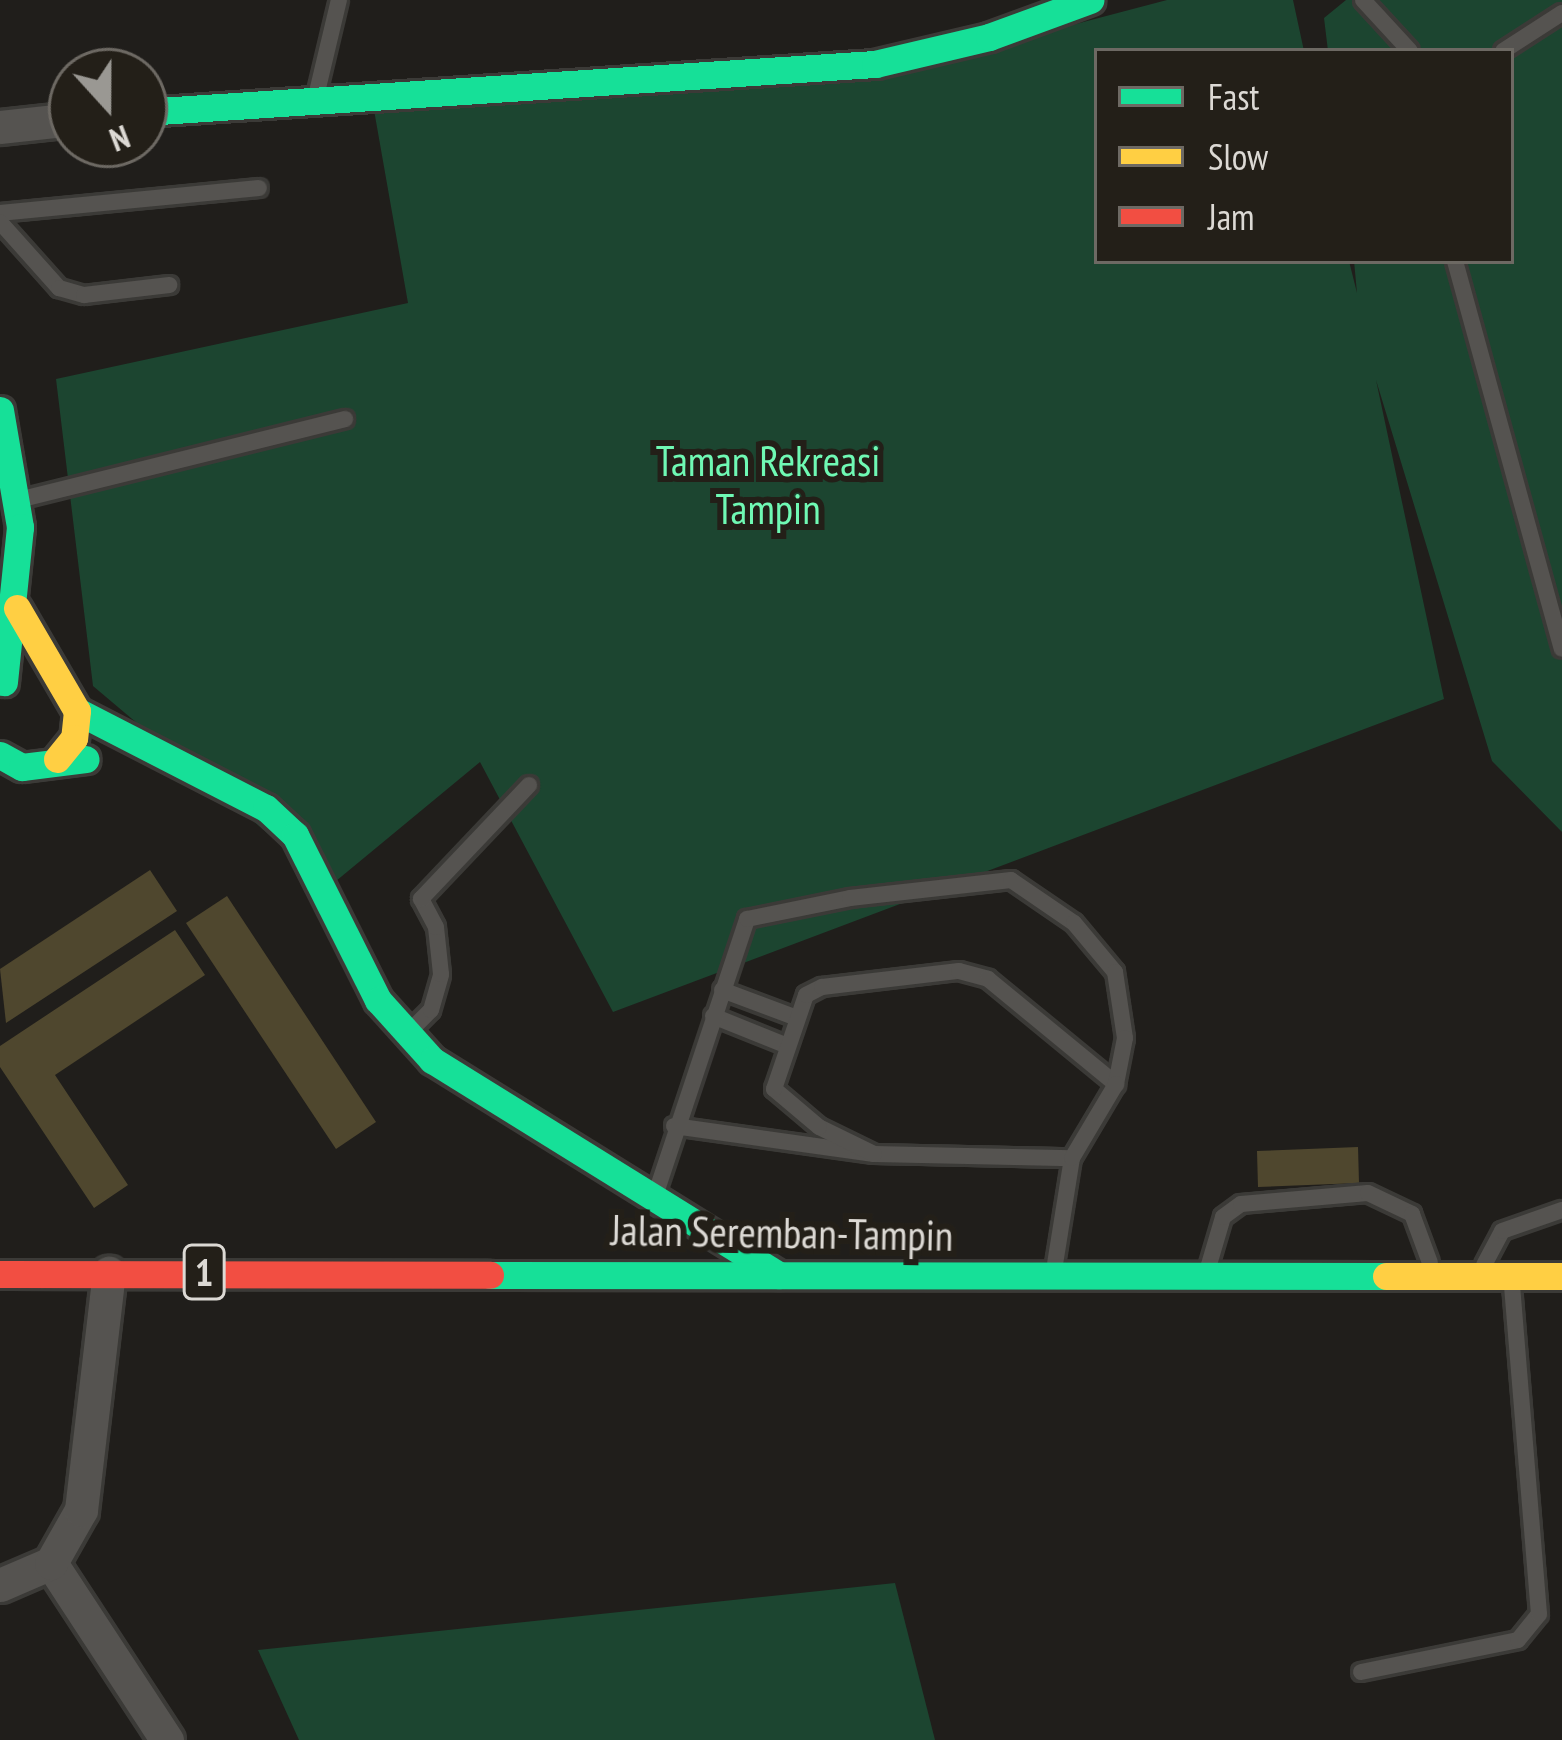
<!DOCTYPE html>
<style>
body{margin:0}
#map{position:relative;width:1562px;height:1740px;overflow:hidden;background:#201e1b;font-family:"PT Sans Narrow",sans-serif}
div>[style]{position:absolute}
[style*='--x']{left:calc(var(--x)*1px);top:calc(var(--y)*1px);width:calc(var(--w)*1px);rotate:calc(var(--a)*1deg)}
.green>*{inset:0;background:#1c4530}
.building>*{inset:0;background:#4f472e}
.roads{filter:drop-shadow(3px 0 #3b3a37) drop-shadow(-3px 0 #3b3a37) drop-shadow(0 3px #3b3a37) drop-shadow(0 -3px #3b3a37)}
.lane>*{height:16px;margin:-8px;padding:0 8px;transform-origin:8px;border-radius:8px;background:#555350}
.street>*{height:33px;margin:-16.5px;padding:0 16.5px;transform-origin:16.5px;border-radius:16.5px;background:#555350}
.fast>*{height:27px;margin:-13.5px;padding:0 13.5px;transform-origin:13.5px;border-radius:13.5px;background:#16e098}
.slow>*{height:27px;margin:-13.5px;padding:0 13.5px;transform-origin:13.5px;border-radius:13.5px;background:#ffcf43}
.jam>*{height:27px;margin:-13.5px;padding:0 13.5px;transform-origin:13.5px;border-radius:13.5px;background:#f24e42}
span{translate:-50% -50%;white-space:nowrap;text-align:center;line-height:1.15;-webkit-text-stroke:12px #231f18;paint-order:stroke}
.shield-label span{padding:3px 9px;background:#231f18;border:3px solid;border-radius:9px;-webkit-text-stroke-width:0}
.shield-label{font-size:39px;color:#dcd9d4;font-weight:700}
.park-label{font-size:42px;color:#6ff9b4}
.street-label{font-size:42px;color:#dcd9d4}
.legend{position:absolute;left:1094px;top:48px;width:420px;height:216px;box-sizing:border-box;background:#231f18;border:3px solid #6d6963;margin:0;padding:15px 21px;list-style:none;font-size:36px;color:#dcd9d4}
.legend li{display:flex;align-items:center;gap:24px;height:60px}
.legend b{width:60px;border:3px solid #6d6963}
.north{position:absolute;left:48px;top:48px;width:120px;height:120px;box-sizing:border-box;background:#231f18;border:3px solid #6d6963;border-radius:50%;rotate:159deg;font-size:33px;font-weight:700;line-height:48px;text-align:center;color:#dcd9d4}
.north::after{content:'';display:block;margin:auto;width:42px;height:54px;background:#9a9893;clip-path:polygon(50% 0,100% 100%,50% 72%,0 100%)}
</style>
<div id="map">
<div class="green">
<i style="clip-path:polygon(1167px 0,1293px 0,1304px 51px,1097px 51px,1097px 261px,1349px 261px,1357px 293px,1354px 261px,1511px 261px,1511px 51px,1328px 51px,1324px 18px,1346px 0,1562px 0,1562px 832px,1492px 761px,1376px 380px,1444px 699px,613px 1012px,480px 762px,330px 886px,93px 686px,56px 379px,408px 303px,374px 110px,962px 54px)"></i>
<i style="clip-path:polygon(895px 1583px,935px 1740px,299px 1740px,258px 1650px)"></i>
</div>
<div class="building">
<i style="clip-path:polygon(150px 870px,177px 911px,6px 1023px,0 969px)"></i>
<i style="clip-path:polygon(227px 896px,376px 1122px,336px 1149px,186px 923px)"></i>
<i style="clip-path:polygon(175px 930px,205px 975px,55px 1075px,128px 1185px,94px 1208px,0 1067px,0 1046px)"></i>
<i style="clip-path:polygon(1358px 1147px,1359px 1183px,1258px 1187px,1257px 1151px)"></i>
</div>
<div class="roads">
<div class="lane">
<i style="--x:1363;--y:0;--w:69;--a:47.3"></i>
<i style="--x:1503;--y:51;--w:70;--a:-32.8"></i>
<i style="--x:317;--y:92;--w:95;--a:-76.6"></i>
<i style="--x:0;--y:213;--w:260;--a:-5.5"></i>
<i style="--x:0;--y:222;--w:89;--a:48.2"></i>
<i style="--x:59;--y:288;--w:26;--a:16"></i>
<i style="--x:84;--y:295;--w:86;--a:-6.7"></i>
<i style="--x:1455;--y:261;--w:402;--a:74.6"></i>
<i style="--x:18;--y:500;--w:337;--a:-13.9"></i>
<i style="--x:722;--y:990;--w:80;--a:20.5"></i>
<i style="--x:713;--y:1016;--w:78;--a:21.9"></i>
<i style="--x:411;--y:1030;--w:28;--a:-45"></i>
<i style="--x:431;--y:1010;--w:37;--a:-74"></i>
<i style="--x:441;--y:974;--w:47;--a:-96.1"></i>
<i style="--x:436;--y:927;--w:32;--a:-118"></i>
<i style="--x:421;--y:899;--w:157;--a:-46.5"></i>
<i style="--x:674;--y:1126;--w:202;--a:8"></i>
<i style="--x:874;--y:1154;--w:198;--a:1.2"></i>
<i style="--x:1072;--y:1158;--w:107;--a:99.1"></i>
<i style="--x:874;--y:1154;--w:61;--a:-153.9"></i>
<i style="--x:819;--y:1127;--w:59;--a:-139.8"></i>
<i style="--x:774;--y:1089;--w:99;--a:-71.2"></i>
<i style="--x:806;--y:995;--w:18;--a:-27"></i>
<i style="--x:822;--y:987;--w:138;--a:-6.7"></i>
<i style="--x:959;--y:971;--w:30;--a:15"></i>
<i style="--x:988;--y:979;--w:166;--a:39.4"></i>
<i style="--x:655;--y:1196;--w:292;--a:-71.6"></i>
<i style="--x:747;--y:919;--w:105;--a:-11.5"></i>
<i style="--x:850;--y:898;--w:162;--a:-6.4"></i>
<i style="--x:1011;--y:880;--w:76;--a:34.3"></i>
<i style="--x:1074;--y:923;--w:64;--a:50.1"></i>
<i style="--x:1115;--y:972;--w:67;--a:81.4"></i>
<i style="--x:1125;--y:1038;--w:47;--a:101.1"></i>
<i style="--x:1116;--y:1084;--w:86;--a:120.7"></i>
<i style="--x:1484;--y:1265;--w:38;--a:-62"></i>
<i style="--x:1502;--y:1231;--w:64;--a:-19.3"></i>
<i style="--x:1208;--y:1268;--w:53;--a:-73.6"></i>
<i style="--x:1223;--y:1217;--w:22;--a:-36"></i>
<i style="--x:1241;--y:1204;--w:127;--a:-5"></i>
<i style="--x:1368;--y:1193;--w:49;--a:25.5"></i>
<i style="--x:1412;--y:1214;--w:52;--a:69.8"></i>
<i style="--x:1361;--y:1672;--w:160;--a:-11.5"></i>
<i style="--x:1518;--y:1640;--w:33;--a:-51"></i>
<i style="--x:1539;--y:1614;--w:332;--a:-94.7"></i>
</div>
<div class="street">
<i style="--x:0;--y:127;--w:72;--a:-6.3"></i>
<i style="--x:51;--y:1563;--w:212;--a:56.8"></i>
<i style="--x:0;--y:1585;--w:56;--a:-23.3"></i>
<i style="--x:51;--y:1563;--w:61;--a:-60.5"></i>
<i style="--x:81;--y:1510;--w:239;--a:-83.3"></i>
</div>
<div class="fast">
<i style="--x:144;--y:112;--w:733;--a:-3.76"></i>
<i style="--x:875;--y:64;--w:117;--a:-13.3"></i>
<i style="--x:989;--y:37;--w:108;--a:-20.1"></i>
<i style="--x:0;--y:410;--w:119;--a:80.3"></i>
<i style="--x:20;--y:527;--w:156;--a:95.9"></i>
<i style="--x:77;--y:711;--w:212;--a:27.2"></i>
<i style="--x:266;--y:808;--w:40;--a:43"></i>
<i style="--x:295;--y:835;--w:185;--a:63.3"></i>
<i style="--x:378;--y:1000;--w:81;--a:48"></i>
<i style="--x:432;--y:1060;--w:408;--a:31.8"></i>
<i style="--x:0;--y:755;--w:25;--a:29"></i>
<i style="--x:22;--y:767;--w:64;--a:-7.1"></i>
<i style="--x:490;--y:1275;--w:896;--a:0.06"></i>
</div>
<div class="slow">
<i style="--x:17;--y:608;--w:119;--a:59.8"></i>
<i style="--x:77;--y:711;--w:27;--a:96"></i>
<i style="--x:74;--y:738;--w:27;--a:129"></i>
<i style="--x:1386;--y:1276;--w:176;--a:0"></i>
</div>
<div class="jam">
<i style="--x:0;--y:1274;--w:490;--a:0.1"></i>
</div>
</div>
<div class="shield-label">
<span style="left:204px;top:1272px">1</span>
</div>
<div class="park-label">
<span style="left:768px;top:485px">Taman Rekreasi<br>Tampin</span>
</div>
<div class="street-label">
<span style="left:782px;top:1233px;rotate:1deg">Jalan Seremban-Tampin</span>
</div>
<ul class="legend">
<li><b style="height:15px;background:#16e098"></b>Fast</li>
<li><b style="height:15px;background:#ffcf43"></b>Slow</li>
<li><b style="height:15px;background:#f24e42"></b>Jam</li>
</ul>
<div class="north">N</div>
</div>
